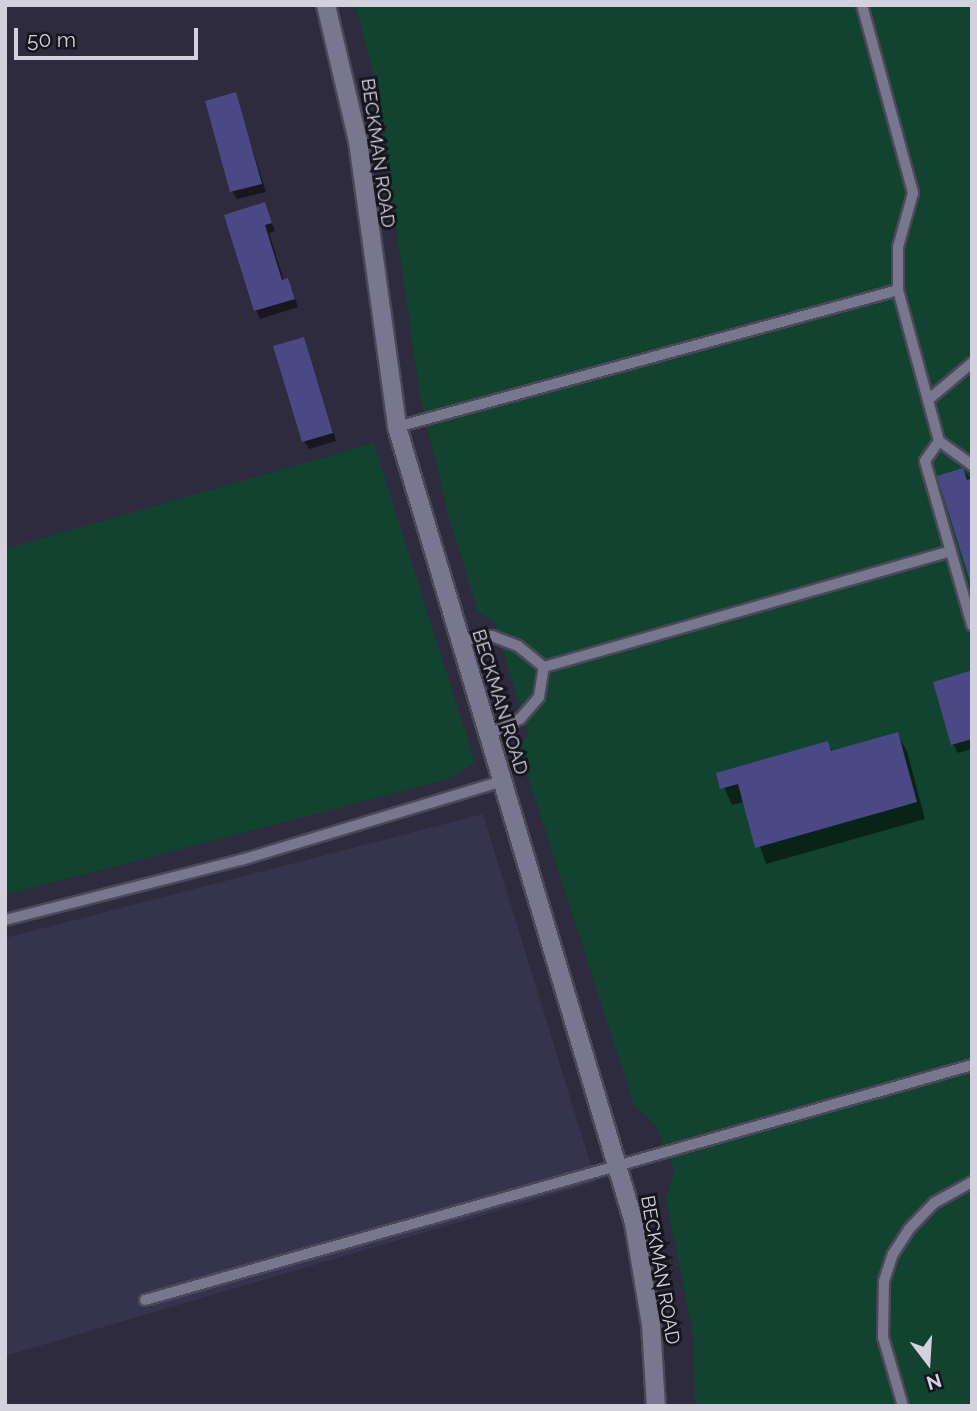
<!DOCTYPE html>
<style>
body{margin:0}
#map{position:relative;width:977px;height:1411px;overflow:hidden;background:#2d2b3d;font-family:Raleway,sans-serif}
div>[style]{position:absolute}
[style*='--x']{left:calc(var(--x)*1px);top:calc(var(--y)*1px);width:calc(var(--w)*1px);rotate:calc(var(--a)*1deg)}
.built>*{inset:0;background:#36334c}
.green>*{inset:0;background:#124330}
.shadow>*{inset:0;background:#0007}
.building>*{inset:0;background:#4a4986}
.roads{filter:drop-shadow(2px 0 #4b4858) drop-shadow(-2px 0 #4b4858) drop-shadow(0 2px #4b4858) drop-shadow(0 -2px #4b4858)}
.lane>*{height:10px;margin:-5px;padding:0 5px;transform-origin:5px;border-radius:5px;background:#79778d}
.street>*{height:18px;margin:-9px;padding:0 9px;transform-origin:9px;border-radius:9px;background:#79778d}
span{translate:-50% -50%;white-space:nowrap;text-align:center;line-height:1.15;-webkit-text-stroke:6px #16151d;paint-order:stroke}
.street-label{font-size:19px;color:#d2d1dd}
.frame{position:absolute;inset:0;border:7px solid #d2d1dd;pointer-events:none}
.north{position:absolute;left:893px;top:1327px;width:70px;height:70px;-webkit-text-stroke:5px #16151d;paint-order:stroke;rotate:163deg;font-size:19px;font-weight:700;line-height:28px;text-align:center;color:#d2d1dd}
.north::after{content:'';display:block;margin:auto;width:24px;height:32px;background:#d2d1dd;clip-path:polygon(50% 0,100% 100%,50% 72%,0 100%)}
.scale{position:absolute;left:14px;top:28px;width:184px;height:32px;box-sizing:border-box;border:4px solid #d2d1dd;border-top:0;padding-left:9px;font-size:21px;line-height:24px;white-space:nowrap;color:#d2d1dd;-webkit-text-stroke:5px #16151d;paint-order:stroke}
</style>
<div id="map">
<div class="built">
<i style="clip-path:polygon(483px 814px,596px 1182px,5px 1356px,5px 938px)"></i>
</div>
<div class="green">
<i style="clip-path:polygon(355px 5px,972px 5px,972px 1406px,695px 1406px,693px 1334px,666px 1199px,674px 1170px,656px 1126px,634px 1105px,519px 749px,528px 734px,494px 621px,478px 612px,449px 518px,420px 396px,375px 79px)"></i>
<i style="clip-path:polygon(374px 443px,475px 763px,445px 780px,5px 895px,5px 549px)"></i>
</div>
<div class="shadow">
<i style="clip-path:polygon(235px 94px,266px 192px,237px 199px,232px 191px)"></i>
<i style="clip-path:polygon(264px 204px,275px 231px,269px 233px,284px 281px,292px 289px,298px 307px,260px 319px,256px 310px)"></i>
<i style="clip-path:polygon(304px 339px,336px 441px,309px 449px,304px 441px)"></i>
<i style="clip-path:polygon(962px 470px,972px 480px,972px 580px,940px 478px)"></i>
<i style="clip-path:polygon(970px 673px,972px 749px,958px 753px,953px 744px)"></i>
<i style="clip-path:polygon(897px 734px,907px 751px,925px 819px,766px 864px,744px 802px,732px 805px,718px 774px,827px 743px,833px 752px)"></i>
</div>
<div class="building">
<i style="clip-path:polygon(236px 92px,262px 184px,230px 192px,205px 101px)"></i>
<i style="clip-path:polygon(265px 202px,272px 223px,265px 225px,282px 280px,288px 278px,295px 299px,254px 311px,224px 215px)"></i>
<i style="clip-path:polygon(304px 337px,333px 433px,302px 442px,273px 346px)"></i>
<i style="clip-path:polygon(963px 468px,967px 480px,972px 478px,971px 584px,937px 476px)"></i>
<i style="clip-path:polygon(970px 671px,972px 739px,951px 745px,933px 682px)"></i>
<i style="clip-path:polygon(898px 732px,917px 802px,755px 848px,738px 784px,720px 789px,716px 773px,828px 741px,831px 751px)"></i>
</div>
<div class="roads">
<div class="lane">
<i style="--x:862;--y:5;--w:195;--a:74.8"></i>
<i style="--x:913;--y:193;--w:56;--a:105.5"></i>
<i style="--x:898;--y:247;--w:43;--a:90"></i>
<i style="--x:898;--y:290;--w:156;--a:74.8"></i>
<i style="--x:939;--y:441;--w:24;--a:125"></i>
<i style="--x:925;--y:461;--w:171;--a:74"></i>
<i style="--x:928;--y:400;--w:57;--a:-40.1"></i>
<i style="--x:397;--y:427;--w:519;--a:-15.29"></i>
<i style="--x:939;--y:441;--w:41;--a:36"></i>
<i style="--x:460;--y:641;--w:32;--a:-9"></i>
<i style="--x:492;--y:636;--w:28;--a:21"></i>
<i style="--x:518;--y:646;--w:33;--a:39"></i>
<i style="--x:544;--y:667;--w:423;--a:-15.9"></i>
<i style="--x:488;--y:735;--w:36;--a:-27"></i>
<i style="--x:520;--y:719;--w:29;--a:-49"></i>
<i style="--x:539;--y:697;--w:30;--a:-81"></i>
<i style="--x:5;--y:920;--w:244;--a:-14.3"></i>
<i style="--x:241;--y:860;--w:274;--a:-16.8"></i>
<i style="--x:145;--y:1300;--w:860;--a:-15.86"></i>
<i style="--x:903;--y:1406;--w:72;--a:-106.2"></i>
<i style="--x:883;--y:1337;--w:56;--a:-89"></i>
<i style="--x:884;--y:1281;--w:28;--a:-72"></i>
<i style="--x:893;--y:1254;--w:30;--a:-57"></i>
<i style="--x:909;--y:1229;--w:36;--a:-46"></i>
<i style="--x:934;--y:1203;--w:43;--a:-28.9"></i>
</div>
<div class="street">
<i style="--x:326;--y:5;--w:140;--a:76.8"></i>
<i style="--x:358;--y:141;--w:289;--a:82.2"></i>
<i style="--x:397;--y:427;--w:831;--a:73.42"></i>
<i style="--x:634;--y:1223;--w:103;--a:80.5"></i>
<i style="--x:651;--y:1325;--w:81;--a:86.5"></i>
</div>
</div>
<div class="street-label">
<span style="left:378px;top:153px;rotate:82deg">BECKMAN ROAD</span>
<span style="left:500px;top:702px;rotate:73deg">BECKMAN ROAD</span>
<span style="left:660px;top:1270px;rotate:80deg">BECKMAN ROAD</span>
</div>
<div class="frame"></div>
<div class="north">N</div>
<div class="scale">50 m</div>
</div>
